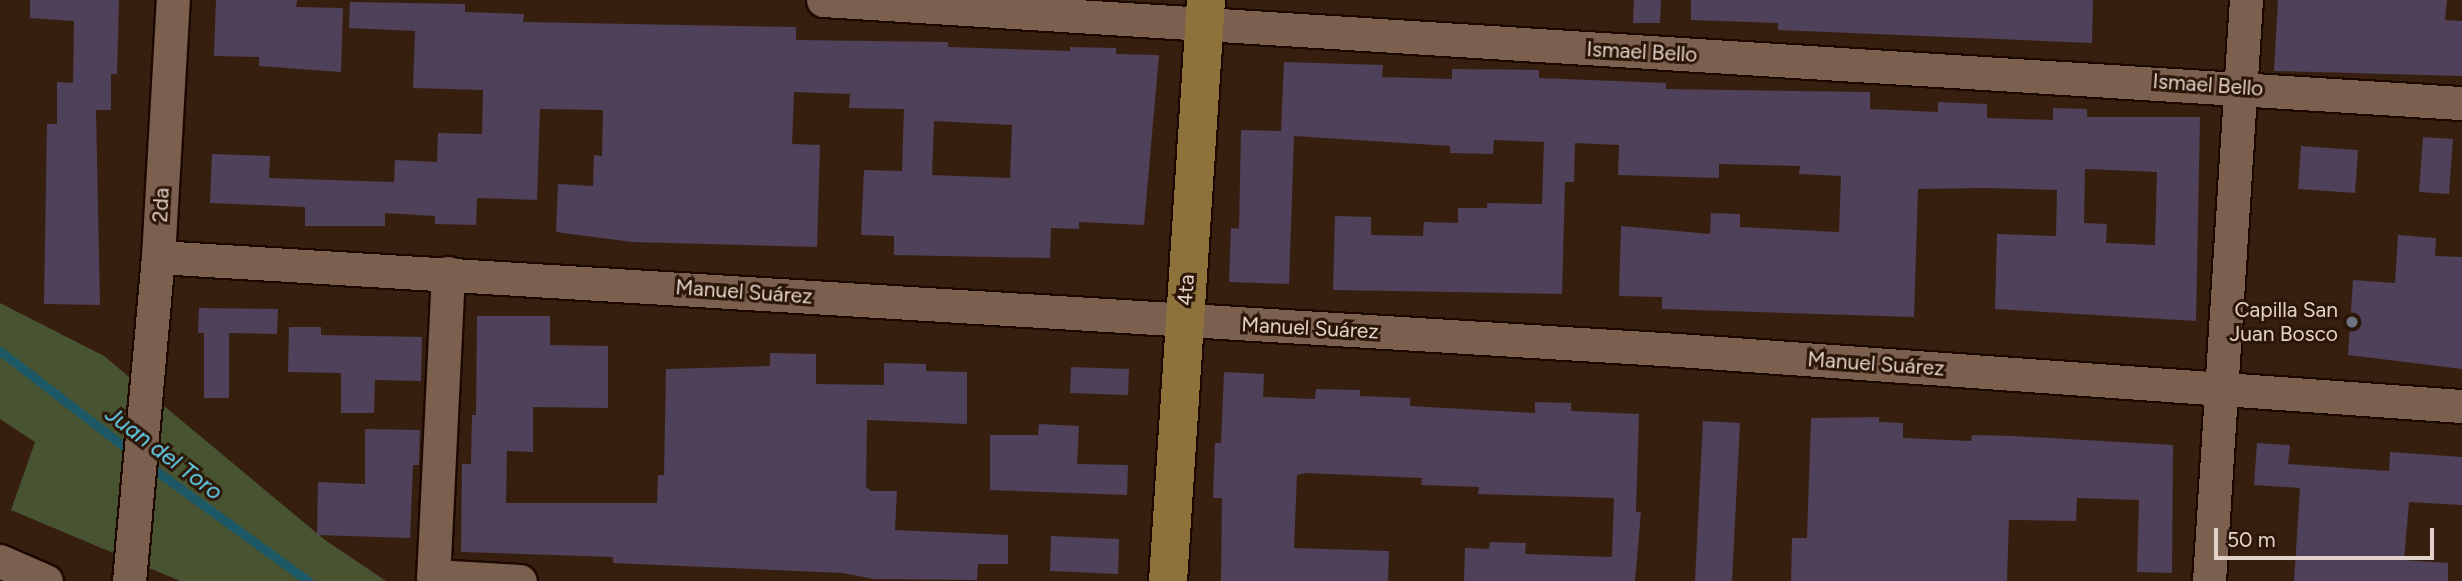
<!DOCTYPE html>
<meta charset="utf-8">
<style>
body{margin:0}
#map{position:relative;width:2462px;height:581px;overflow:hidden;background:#371f10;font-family:Figtree,sans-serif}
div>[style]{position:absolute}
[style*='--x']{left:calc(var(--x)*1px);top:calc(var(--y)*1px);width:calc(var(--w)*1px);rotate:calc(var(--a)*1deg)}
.green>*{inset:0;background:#485331}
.stream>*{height:9px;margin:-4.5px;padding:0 4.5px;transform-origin:4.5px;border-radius:4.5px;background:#1d5867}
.building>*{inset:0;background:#4e4159}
.roads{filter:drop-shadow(2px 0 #1d0800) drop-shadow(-2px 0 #1d0800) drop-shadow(0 2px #1d0800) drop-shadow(0 -2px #1d0800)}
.minor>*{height:33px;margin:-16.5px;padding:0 16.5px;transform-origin:16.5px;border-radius:16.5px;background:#7b604f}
.major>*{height:38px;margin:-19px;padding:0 19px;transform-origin:19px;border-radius:19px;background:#8e723c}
.dots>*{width:19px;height:19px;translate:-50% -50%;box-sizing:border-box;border:4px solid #2c1607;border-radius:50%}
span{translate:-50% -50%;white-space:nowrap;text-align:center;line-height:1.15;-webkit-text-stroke:6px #2c1607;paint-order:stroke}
.street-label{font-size:21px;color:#e2d2c9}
.poi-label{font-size:21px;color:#e2d2c9}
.right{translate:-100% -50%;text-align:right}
.water-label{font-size:23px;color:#64d4f2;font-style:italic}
.scale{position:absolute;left:2214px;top:528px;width:220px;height:32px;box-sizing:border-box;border:4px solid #e2d2c9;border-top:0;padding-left:9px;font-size:21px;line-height:24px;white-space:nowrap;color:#e2d2c9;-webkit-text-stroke:5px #2c1607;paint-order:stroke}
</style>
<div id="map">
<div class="green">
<i style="clip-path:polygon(0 303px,104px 356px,325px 540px,386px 581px,180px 581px,11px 510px,35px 442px,0 419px)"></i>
</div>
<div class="stream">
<i style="--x:0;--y:351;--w:165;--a:37.6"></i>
<i style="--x:148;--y:465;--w:198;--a:35.9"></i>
</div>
<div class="building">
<i style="clip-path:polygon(30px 0,119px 0,117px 74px,111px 74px,111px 110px,96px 110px,100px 305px,44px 304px,47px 124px,57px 124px,57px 82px,73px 83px,74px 21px,30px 18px)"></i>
<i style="clip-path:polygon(216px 0,297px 0,296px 7px,343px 8px,341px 72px,259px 66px,259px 57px,214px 56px)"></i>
<i style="clip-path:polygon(1634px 0,1661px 0,1660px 23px,1633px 23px)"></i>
<i style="clip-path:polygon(1691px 0,2093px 0,2092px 43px,1778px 30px,1778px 23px,1691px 20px)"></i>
<i style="clip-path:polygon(2278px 0,2447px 0,2445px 20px,2462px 21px,2462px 76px,2274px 71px)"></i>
<i style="clip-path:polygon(evenodd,350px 2px,465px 4px,465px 12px,524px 14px,523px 22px,796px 27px,796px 40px,948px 42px,948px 47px,1070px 51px,1070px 47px,1116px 48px,1116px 54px,1159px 55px,1144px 225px,1079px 222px,1079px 229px,1051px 228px,1050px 258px,894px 255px,894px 236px,861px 235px,864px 170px,902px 171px,904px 109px,849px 108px,850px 94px,794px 92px,792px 144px,820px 145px,817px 247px,632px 242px,556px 232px,558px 184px,593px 186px,594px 155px,602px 156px,603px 110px,540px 109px,537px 200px,477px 198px,476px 225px,435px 224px,435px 216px,385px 213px,385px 226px,305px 226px,305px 207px,210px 203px,212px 154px,270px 156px,269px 178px,394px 182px,395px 160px,437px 162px,438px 133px,482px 134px,483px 90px,413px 88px,415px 31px,349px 28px,350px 2px,934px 121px,1012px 125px,1010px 178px,932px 175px,934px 121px)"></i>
<i style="clip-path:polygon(evenodd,1284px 62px,1383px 65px,1382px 77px,1452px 79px,1452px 69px,1539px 70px,1539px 78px,1666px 83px,1666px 89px,1870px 92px,1870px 109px,1938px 112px,1938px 102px,1987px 104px,1987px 118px,2053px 120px,2053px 108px,2087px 109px,2087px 117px,2200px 117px,2196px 321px,1995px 309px,1997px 234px,2056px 236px,2057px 190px,1984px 188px,1918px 189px,1914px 317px,1662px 309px,1662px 297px,1619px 296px,1621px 226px,1710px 234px,1711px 213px,1740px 214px,1740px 227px,1839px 232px,1841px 176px,1799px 174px,1800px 166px,1719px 164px,1719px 178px,1618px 175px,1619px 145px,1575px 143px,1574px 182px,1565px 182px,1562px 294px,1333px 290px,1335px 216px,1371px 217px,1371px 235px,1423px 236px,1424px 222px,1458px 223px,1458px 208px,1487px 208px,1487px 203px,1542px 204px,1544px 142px,1494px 140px,1493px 154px,1450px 153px,1450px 146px,1294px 136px,1289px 284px,1229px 282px,1231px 228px,1239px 229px,1241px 130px,1281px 131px,1284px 62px,2085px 169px,2157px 172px,2155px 245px,2106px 243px,2107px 224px,2084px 223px,2085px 169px)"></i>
<i style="clip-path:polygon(2423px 137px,2453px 139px,2449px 194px,2419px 192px)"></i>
<i style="clip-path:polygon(2301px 146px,2358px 150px,2355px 193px,2298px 189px)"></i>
<i style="clip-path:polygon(2398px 235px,2436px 238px,2435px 256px,2462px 257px,2462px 369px,2348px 355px,2353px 280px,2395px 283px)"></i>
<i style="clip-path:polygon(199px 308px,278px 309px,277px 334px,229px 333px,229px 398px,204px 398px,204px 333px,198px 333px)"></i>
<i style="clip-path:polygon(477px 316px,550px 316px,550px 345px,608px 346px,608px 408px,533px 407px,533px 452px,507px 451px,506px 503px,657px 503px,658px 475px,664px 475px,666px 369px,770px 366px,770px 353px,816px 354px,816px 384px,884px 385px,884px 363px,926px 364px,926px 371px,967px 372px,967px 424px,867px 420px,866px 487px,871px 491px,897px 491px,895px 530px,1008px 535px,1008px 564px,978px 564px,977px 580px,874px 579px,842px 573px,613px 563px,613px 557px,461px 552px,462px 464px,471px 464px,472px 415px,476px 415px)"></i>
<i style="clip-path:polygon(289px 327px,321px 327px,321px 335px,422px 337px,421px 381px,375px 380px,374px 413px,341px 413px,341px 373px,288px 372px)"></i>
<i style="clip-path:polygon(1071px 367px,1129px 369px,1128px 395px,1070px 393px)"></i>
<i style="clip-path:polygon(1224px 372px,1264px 374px,1263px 397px,1315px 399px,1316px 389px,1360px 390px,1360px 396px,1410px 398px,1410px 406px,1535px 413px,1535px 402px,1571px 403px,1571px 411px,1639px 414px,1636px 512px,1641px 512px,1635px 581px,1464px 581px,1465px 548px,1489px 549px,1490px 542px,1526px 543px,1525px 554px,1612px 557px,1614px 498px,1478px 494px,1479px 487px,1421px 485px,1422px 478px,1306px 473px,1297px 475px,1294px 548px,1389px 551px,1388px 581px,1221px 581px,1222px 498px,1213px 498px,1215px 443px,1221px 443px)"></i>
<i style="clip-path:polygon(1879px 417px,1879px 422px,1903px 423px,1903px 438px,1971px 441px,1972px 435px,2012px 436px,2173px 445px,2172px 573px,2137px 572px,2139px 500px,2077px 498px,2076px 521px,2009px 520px,2007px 581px,1791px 581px,1792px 538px,1807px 538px,1811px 418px)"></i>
<i style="clip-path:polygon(1703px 421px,1740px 423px,1732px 581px,1695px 581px)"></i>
<i style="clip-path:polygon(1039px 424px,1079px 426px,1077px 464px,1128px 465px,1127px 495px,990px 490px,990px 435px,1038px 435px)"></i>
<i style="clip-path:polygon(365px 429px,420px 430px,419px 465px,413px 465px,410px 538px,317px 535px,318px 482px,365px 484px)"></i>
<i style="clip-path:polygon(2257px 443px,2290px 445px,2288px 464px,2389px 471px,2390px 452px,2462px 457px,2462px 505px,2409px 502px,2404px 560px,2448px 563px,2448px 581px,2294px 581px,2300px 488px,2254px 485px)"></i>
<i style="clip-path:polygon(1051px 536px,1119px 539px,1118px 574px,1050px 571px)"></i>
</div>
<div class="roads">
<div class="minor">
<i style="--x:823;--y:0;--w:1642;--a:3.6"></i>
<i style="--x:158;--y:257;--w:1523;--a:3.5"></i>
<i style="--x:1678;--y:350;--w:786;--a:4.09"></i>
<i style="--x:448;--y:273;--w:303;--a:92.8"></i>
<i style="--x:433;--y:576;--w:87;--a:3.3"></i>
<i style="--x:0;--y:561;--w:50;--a:23.5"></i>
<i style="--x:129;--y:581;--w:325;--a:-84.9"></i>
<i style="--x:158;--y:257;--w:257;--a:-86.7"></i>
<i style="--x:2209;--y:581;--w:582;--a:-86.36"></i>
</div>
<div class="major">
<i style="--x:1168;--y:581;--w:582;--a:-86.26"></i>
</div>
</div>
<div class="dots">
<i style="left:2352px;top:322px;background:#6b7280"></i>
</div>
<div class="street-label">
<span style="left:1642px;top:52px;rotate:3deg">Ismael Bello</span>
<span style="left:2208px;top:85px;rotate:4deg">Ismael Bello</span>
<span style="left:161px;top:205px;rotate:-87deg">2da</span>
<span style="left:1186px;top:290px;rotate:-86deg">4ta</span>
<span style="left:744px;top:292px;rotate:4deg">Manuel Suárez</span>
<span style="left:1310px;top:328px;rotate:3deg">Manuel Suárez</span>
<span style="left:1876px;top:364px;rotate:4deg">Manuel Suárez</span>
</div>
<div class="poi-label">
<span class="right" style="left:2338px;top:322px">Capilla San<br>Juan Bosco</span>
</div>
<div class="water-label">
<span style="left:164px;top:453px;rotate:37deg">Juan del Toro</span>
</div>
<div class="scale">50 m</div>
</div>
